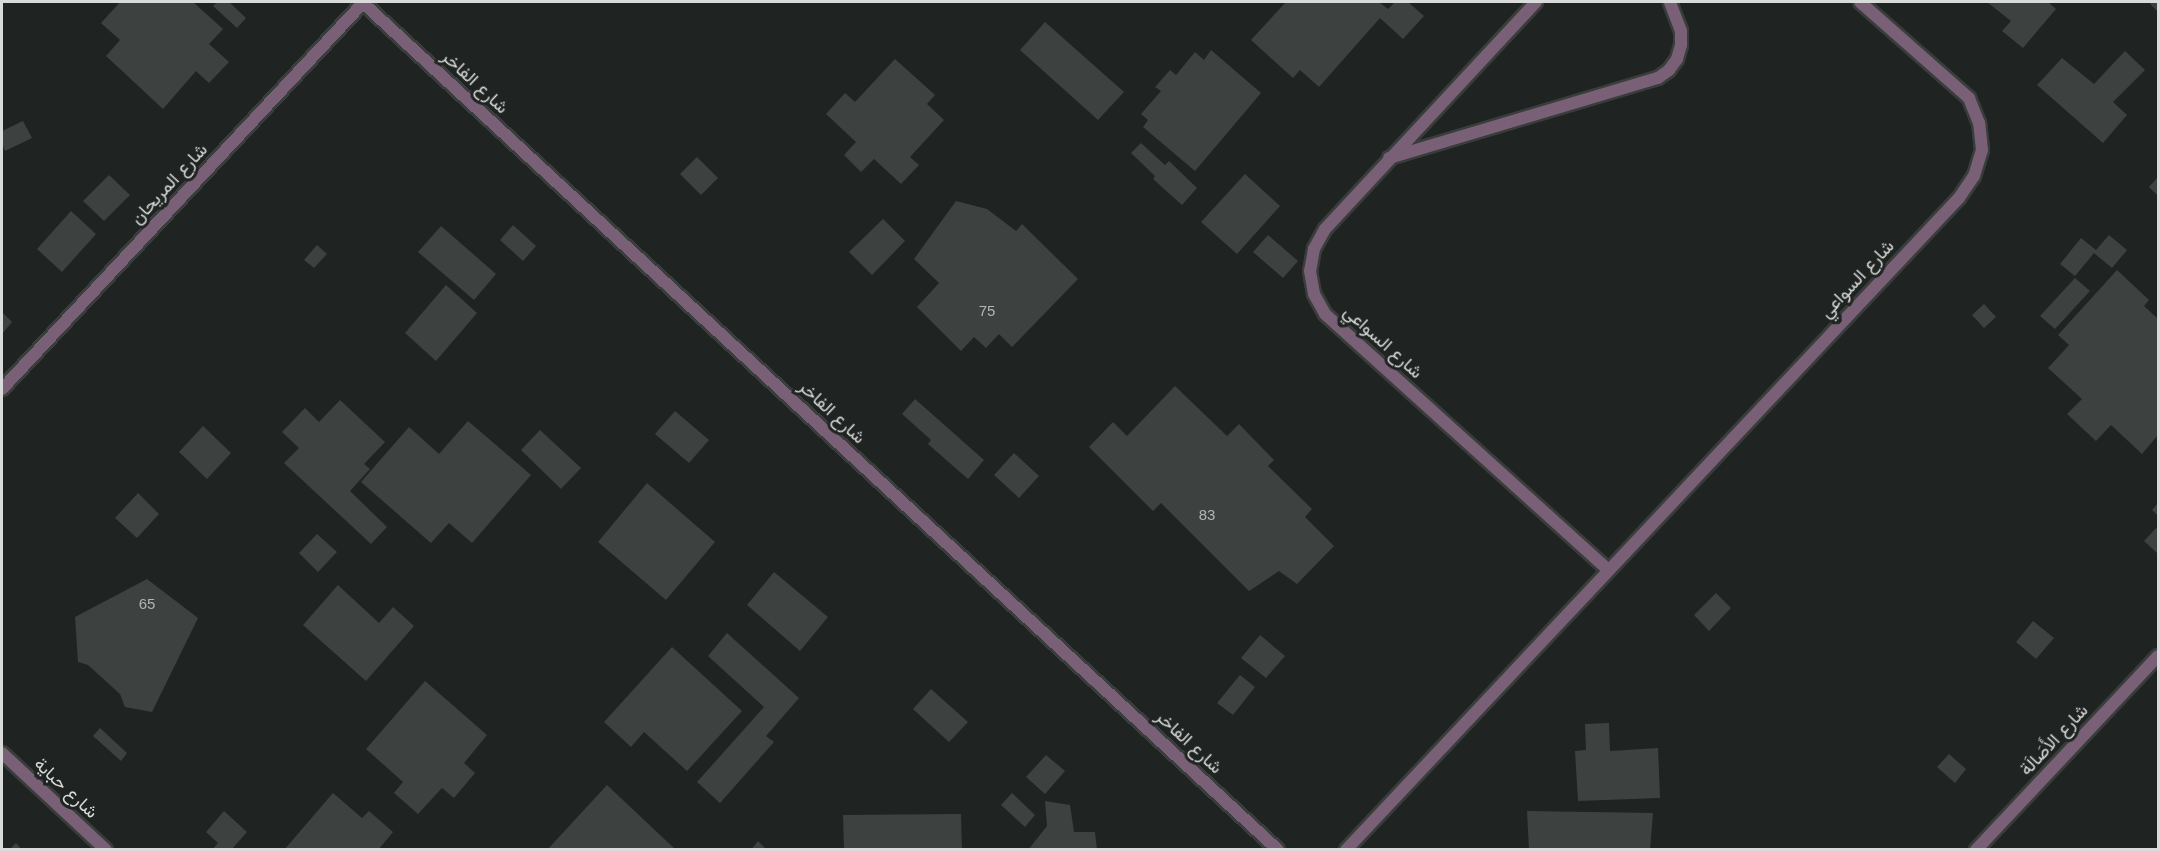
<!DOCTYPE html>
<meta charset="utf-8">
<style>
body{margin:0}
#map{position:relative;width:2160px;height:851px;overflow:hidden;background:#1f2321;font-family:Helvetica,Vazirmatn,sans-serif}
div>[style]{position:absolute}
[style*='--x']{left:calc(var(--x)*1px);top:calc(var(--y)*1px);width:calc(var(--w)*1px);rotate:calc(var(--a)*1deg)}
.building>*{inset:0;background:#3d4240}
.roads{filter:drop-shadow(2px 0 #393d3b) drop-shadow(-2px 0 #393d3b) drop-shadow(0 2px #393d3b) drop-shadow(0 -2px #393d3b)}
.street>*{height:12px;margin:-6px;padding:0 6px;transform-origin:6px;border-radius:6px;background:#7a6076}
span{translate:-50% -50%;white-space:nowrap;text-align:center;line-height:1.15;-webkit-text-stroke:6px #1f2321;paint-order:stroke}
.number-label{font-size:15px;color:#b1b5b4}
.number-label span{-webkit-text-stroke-width:0}
.street-label{font-size:18px;color:#d8dbda}
.frame{position:absolute;inset:0;border:3px solid #d8dbda;pointer-events:none}
</style>
<div id="map">
<div class="building">
<i style="clip-path:polygon(120px 2px,193px 2px,223px 29px,209px 44px,229px 62px,209px 83px,196px 71px,163px 109px,106px 56px,120px 40px,101px 23px)"></i>
<i style="clip-path:polygon(217px 2px,229px 2px,246px 18px,237px 28px,213px 6px)"></i>
<i style="clip-path:polygon(1286px 2px,1379px 2px,1388px 9px,1395px 2px,1408px 2px,1424px 16px,1403px 39px,1380px 18px,1319px 87px,1300px 70px,1293px 78px,1251px 40px)"></i>
<i style="clip-path:polygon(1987px 2px,2048px 2px,2056px 9px,2023px 48px,2002px 31px,2011px 21px)"></i>
<i style="clip-path:polygon(2152px 2px,2158px 2px,2158px 12px,2150px 4px)"></i>
<i style="clip-path:polygon(1045px 22px,1124px 92px,1098px 120px,1020px 50px)"></i>
<i style="clip-path:polygon(1211px 50px,1261px 93px,1195px 171px,1143px 127px,1148px 120px,1141px 114px,1161px 91px,1155px 87px,1170px 70px,1176px 75px,1195px 52px,1204px 60px)"></i>
<i style="clip-path:polygon(2125px 51px,2145px 70px,2113px 102px,2127px 115px,2103px 143px,2037px 85px,2062px 58px,2094px 84px)"></i>
<i style="clip-path:polygon(895px 59px,935px 95px,927px 104px,944px 120px,910px 157px,919px 165px,901px 184px,874px 159px,861px 172px,844px 155px,856px 142px,826px 114px,845px 93px,855px 102px)"></i>
<i style="clip-path:polygon(23px 121px,32px 138px,5px 151px,2px 144px,2px 131px)"></i>
<i style="clip-path:polygon(1141px 143px,1165px 165px,1169px 161px,1197px 188px,1182px 205px,1153px 179px,1155px 176px,1131px 153px)"></i>
<i style="clip-path:polygon(697px 157px,718px 178px,701px 195px,680px 174px)"></i>
<i style="clip-path:polygon(1245px 174px,1280px 206px,1237px 254px,1201px 222px)"></i>
<i style="clip-path:polygon(109px 175px,130px 195px,104px 221px,83px 201px)"></i>
<i style="clip-path:polygon(2158px 177px,2158px 196px,2149px 187px)"></i>
<i style="clip-path:polygon(956px 201px,987px 209px,1016px 231px,1022px 224px,1078px 279px,1012px 347px,999px 334px,986px 348px,974px 337px,961px 351px,917px 307px,939px 283px,914px 259px)"></i>
<i style="clip-path:polygon(71px 211px,96px 234px,62px 272px,37px 249px)"></i>
<i style="clip-path:polygon(883px 219px,905px 241px,872px 275px,849px 252px)"></i>
<i style="clip-path:polygon(513px 225px,536px 246px,523px 261px,500px 240px)"></i>
<i style="clip-path:polygon(441px 226px,496px 274px,474px 300px,418px 252px)"></i>
<i style="clip-path:polygon(1268px 235px,1298px 261px,1283px 278px,1253px 252px)"></i>
<i style="clip-path:polygon(2109px 235px,2127px 250px,2112px 268px,2094px 253px,2075px 276px,2060px 264px,2081px 238px,2096px 250px)"></i>
<i style="clip-path:polygon(317px 245px,327px 254px,314px 268px,304px 260px)"></i>
<i style="clip-path:polygon(2117px 270px,2149px 300px,2144px 306px,2158px 319px,2158px 435px,2142px 454px,2111px 425px,2096px 441px,2067px 414px,2082px 399px,2048px 368px,2069px 345px,2058px 335px)"></i>
<i style="clip-path:polygon(2075px 278px,2090px 291px,2055px 329px,2040px 316px)"></i>
<i style="clip-path:polygon(446px 285px,477px 313px,436px 361px,405px 333px)"></i>
<i style="clip-path:polygon(1984px 304px,1996px 317px,1984px 328px,1972px 315px)"></i>
<i style="clip-path:polygon(2px 312px,12px 322px,2px 334px)"></i>
<i style="clip-path:polygon(1175px 386px,1227px 436px,1239px 424px,1274px 460px,1268px 466px,1312px 509px,1305px 517px,1334px 546px,1297px 584px,1279px 571px,1249px 591px,1161px 503px,1153px 511px,1089px 447px,1113px 422px,1127px 436px)"></i>
<i style="clip-path:polygon(915px 399px,984px 460px,968px 479px,928px 444px,931px 440px,902px 414px)"></i>
<i style="clip-path:polygon(340px 400px,385px 442px,364px 464px,370px 469px,350px 491px,387px 527px,371px 544px,284px 463px,299px 448px,282px 432px,305px 408px,319px 422px)"></i>
<i style="clip-path:polygon(675px 411px,709px 440px,689px 463px,655px 434px)"></i>
<i style="clip-path:polygon(468px 421px,531px 475px,472px 543px,449px 523px,431px 543px,361px 482px,409px 427px,439px 454px)"></i>
<i style="clip-path:polygon(203px 426px,231px 453px,207px 479px,179px 452px)"></i>
<i style="clip-path:polygon(540px 430px,581px 468px,561px 489px,521px 450px)"></i>
<i style="clip-path:polygon(1014px 453px,1039px 476px,1019px 498px,994px 475px)"></i>
<i style="clip-path:polygon(647px 483px,715px 542px,666px 600px,598px 542px)"></i>
<i style="clip-path:polygon(138px 493px,159px 514px,137px 538px,115px 518px)"></i>
<i style="clip-path:polygon(2158px 503px,2158px 516px,2152px 510px)"></i>
<i style="clip-path:polygon(2156px 528px,2158px 530px,2158px 554px,2144px 541px)"></i>
<i style="clip-path:polygon(317px 534px,337px 552px,318px 572px,299px 553px)"></i>
<i style="clip-path:polygon(774px 572px,828px 617px,800px 651px,747px 605px)"></i>
<i style="clip-path:polygon(147px 579px,198px 618px,152px 712px,125px 707px,120px 694px,88px 665px,78px 662px,75px 617px)"></i>
<i style="clip-path:polygon(338px 585px,379px 623px,393px 607px,414px 626px,366px 681px,303px 625px)"></i>
<i style="clip-path:polygon(1716px 593px,1731px 608px,1709px 631px,1694px 615px)"></i>
<i style="clip-path:polygon(2033px 621px,2054px 638px,2036px 659px,2016px 642px)"></i>
<i style="clip-path:polygon(727px 633px,799px 698px,766px 736px,774px 742px,720px 803px,697px 782px,764px 707px,708px 656px)"></i>
<i style="clip-path:polygon(1260px 635px,1285px 656px,1266px 678px,1241px 658px)"></i>
<i style="clip-path:polygon(672px 647px,742px 711px,687px 771px,644px 732px,631px 747px,604px 722px)"></i>
<i style="clip-path:polygon(1240px 675px,1255px 687px,1233px 715px,1217px 703px)"></i>
<i style="clip-path:polygon(425px 681px,487px 735px,464px 763px,475px 773px,454px 798px,442px 788px,418px 814px,394px 793px,403px 782px,366px 749px)"></i>
<i style="clip-path:polygon(931px 689px,968px 722px,949px 742px,913px 709px)"></i>
<i style="clip-path:polygon(1609px 723px,1610px 751px,1658px 748px,1660px 798px,1578px 801px,1575px 751px,1586px 750px,1585px 724px)"></i>
<i style="clip-path:polygon(100px 728px,127px 753px,121px 761px,93px 736px)"></i>
<i style="clip-path:polygon(1949px 754px,1966px 769px,1955px 783px,1937px 767px)"></i>
<i style="clip-path:polygon(1046px 755px,1065px 771px,1045px 794px,1026px 777px)"></i>
<i style="clip-path:polygon(607px 785px,676px 850px,547px 850px)"></i>
<i style="clip-path:polygon(333px 793px,362px 818px,369px 811px,393px 832px,378px 850px,284px 850px)"></i>
<i style="clip-path:polygon(1012px 793px,1035px 815px,1025px 827px,1001px 805px)"></i>
<i style="clip-path:polygon(1045px 801px,1070px 805px,1074px 832px,1095px 832px,1097px 850px,1028px 850px,1047px 826px)"></i>
<i style="clip-path:polygon(224px 811px,247px 832px,231px 850px,212px 850px,218px 843px,206px 832px)"></i>
<i style="clip-path:polygon(1527px 811px,1653px 813px,1650px 850px,1529px 850px)"></i>
<i style="clip-path:polygon(961px 814px,962px 850px,844px 850px,843px 815px)"></i>
<i style="clip-path:polygon(758px 841px,767px 850px,751px 850px)"></i>
<i style="clip-path:polygon(16px 843px,22px 850px,9px 850px)"></i>
</div>
<div class="roads">
<div class="street">
<i style="--x:362;--y:2;--w:1248;--a:42.79"></i>
<i style="--x:1536;--y:2;--w:310;--a:132.9"></i>
<i style="--x:1325;--y:229;--w:23;--a:119"></i>
<i style="--x:1314;--y:249;--w:22;--a:100"></i>
<i style="--x:1310;--y:271;--w:23;--a:80"></i>
<i style="--x:1314;--y:294;--w:23;--a:61"></i>
<i style="--x:1325;--y:314;--w:380;--a:42.1"></i>
<i style="--x:1389;--y:158;--w:281;--a:-16.6"></i>
<i style="--x:1658;--y:78;--w:14;--a:-36"></i>
<i style="--x:1669;--y:70;--w:14;--a:-54"></i>
<i style="--x:1677;--y:59;--w:15;--a:-74"></i>
<i style="--x:1681;--y:45;--w:14;--a:-90"></i>
<i style="--x:1681;--y:31;--w:31;--a:-111"></i>
<i style="--x:2;--y:389;--w:529;--a:-46.92"></i>
<i style="--x:2;--y:753;--w:142;--a:43"></i>
<i style="--x:1346;--y:850;--w:895;--a:-46.77"></i>
<i style="--x:1959;--y:198;--w:27;--a:-56"></i>
<i style="--x:1974;--y:176;--w:27;--a:-73"></i>
<i style="--x:1982;--y:150;--w:27;--a:-96"></i>
<i style="--x:1979;--y:123;--w:27;--a:-112"></i>
<i style="--x:1969;--y:98;--w:145;--a:-138.6"></i>
<i style="--x:1976;--y:850;--w:266;--a:-46.8"></i>
</div>
</div>
<div class="number-label">
<span style="left:987px;top:311px">75</span>
<span style="left:1207px;top:515px">83</span>
<span style="left:147px;top:604px">65</span>
</div>
<div class="street-label">
<span style="left:475px;top:82px;rotate:43deg">شارع الفاخر</span>
<span style="left:169px;top:184px;rotate:-47deg">شارع المريحان</span>
<span style="left:1857px;top:279px;rotate:-47deg">شارع السواعي</span>
<span style="left:1383px;top:342px;rotate:42deg">شارع السواعي</span>
<span style="left:832px;top:412px;rotate:43deg">شارع الفاخر</span>
<span style="left:2054px;top:740px;rotate:-47deg">شارع الأَصَالَة</span>
<span style="left:1189px;top:742px;rotate:43deg">شارع الفاخر</span>
<span style="left:66px;top:788px;rotate:43deg">شارع حباية</span>
</div>
<div class="frame"></div>
</div>
